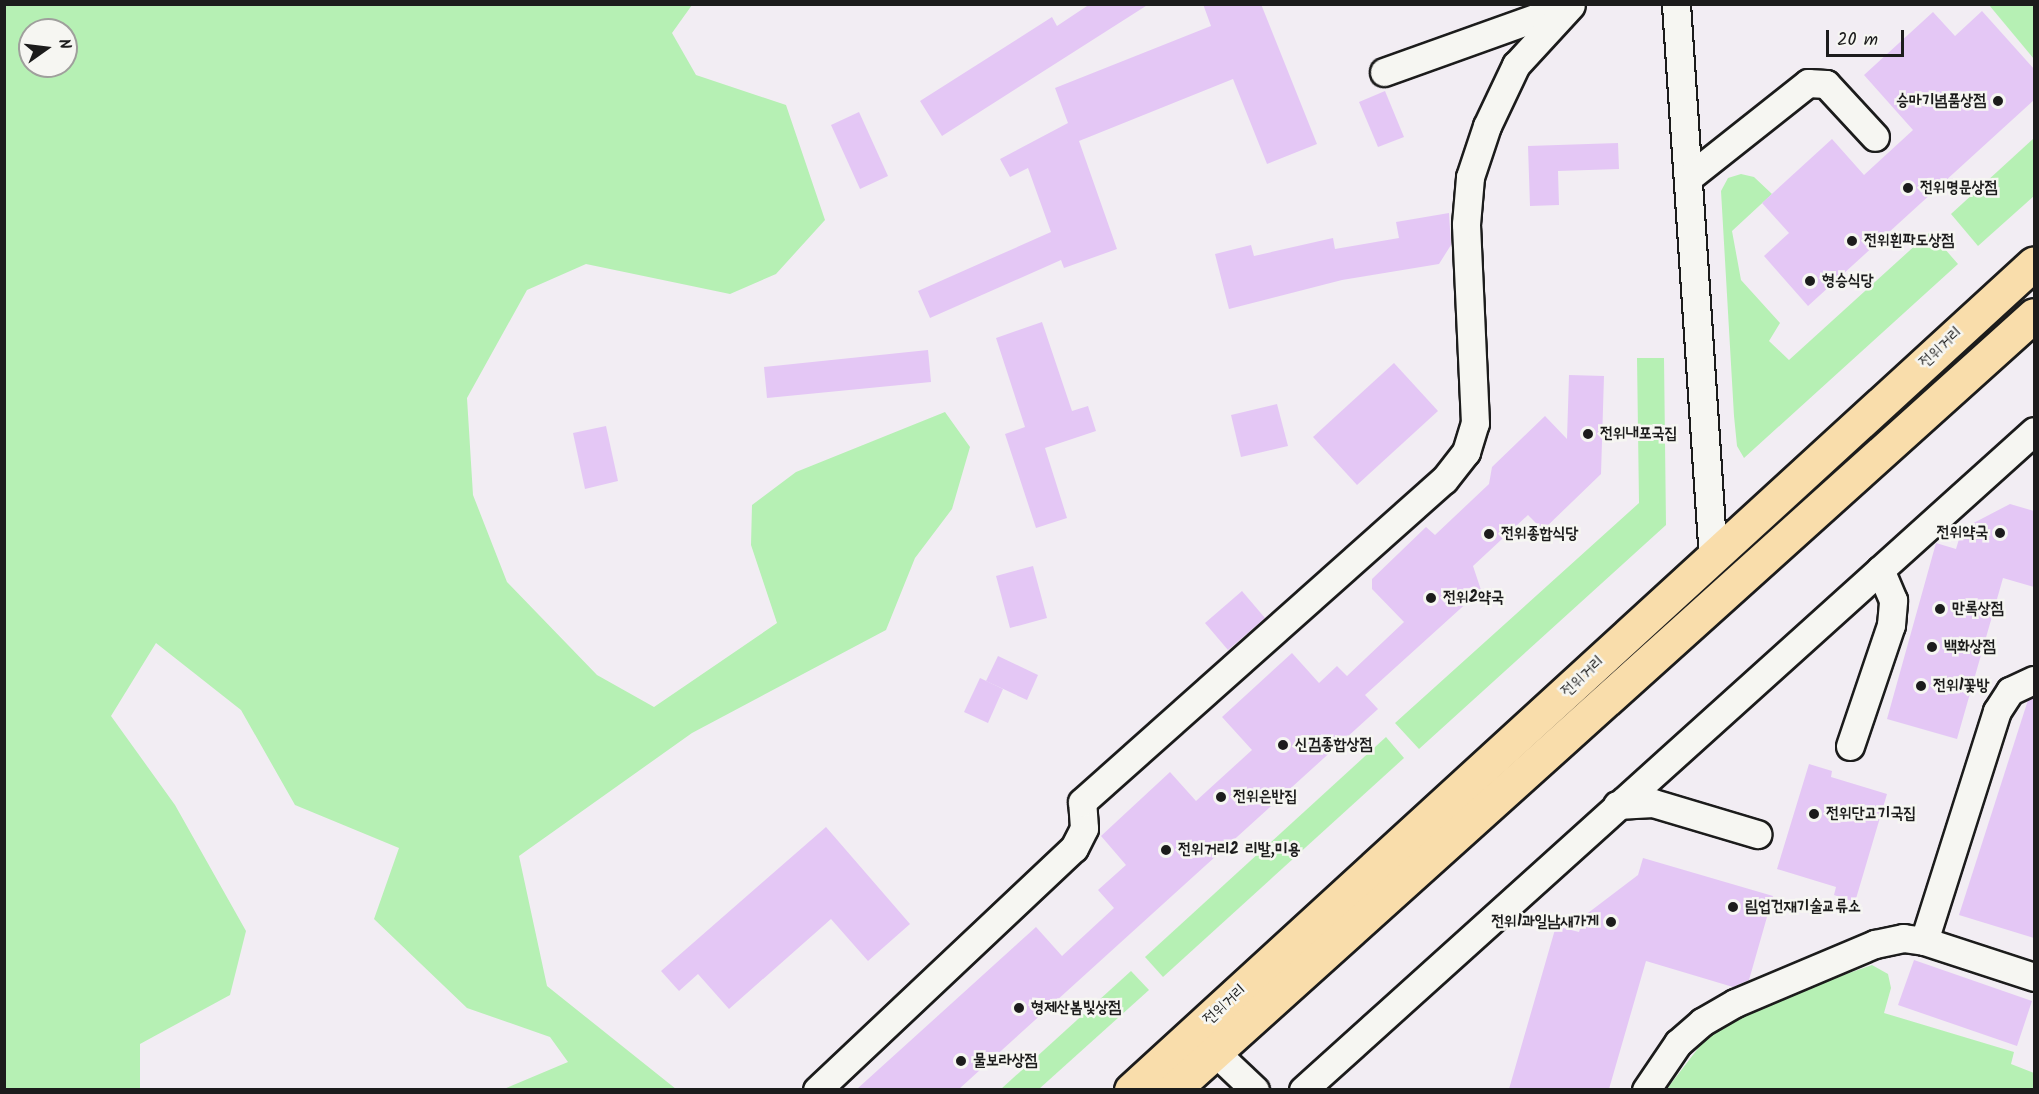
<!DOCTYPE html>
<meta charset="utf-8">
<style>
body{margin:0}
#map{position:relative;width:2039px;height:1094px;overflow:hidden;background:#f2edf3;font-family:Kalam,"Poor Story",sans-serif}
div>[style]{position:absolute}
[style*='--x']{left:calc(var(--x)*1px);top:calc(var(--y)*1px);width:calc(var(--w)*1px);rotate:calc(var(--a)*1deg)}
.green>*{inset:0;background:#b6f0b4}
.building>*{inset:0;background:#e4c7f5}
.roads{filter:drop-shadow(2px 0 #1c1c1c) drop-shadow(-2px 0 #1c1c1c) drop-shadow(0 2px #1c1c1c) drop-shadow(0 -2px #1c1c1c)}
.minor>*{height:27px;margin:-13.5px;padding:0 13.5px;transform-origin:13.5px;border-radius:13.5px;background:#f6f6f2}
.major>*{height:33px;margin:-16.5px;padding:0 16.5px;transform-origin:16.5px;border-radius:16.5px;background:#f9ddab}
.dots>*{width:16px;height:16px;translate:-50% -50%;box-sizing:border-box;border:3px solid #f6f6f2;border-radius:50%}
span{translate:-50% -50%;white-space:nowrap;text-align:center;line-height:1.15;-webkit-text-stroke:5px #f6f6f2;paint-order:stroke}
.poi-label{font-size:16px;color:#1c1c1c;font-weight:700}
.right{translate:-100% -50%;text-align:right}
.left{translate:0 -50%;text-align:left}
.street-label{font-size:16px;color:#1c1c1c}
.frame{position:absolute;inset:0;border:6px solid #1c1c1c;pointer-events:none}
.north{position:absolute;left:18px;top:18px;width:60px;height:60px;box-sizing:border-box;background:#f6f6f2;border:2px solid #9f9f9c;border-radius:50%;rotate:76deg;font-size:16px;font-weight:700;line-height:24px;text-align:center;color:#1c1c1c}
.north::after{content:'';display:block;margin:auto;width:21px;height:27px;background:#1c1c1c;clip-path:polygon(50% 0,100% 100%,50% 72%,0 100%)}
.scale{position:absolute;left:1826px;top:30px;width:78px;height:27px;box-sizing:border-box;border:3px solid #1c1c1c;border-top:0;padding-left:8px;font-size:18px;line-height:21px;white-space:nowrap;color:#1c1c1c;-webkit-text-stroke:4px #f6f6f2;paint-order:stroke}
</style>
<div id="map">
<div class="green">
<i style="clip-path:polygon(evenodd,5px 4px,692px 5px,672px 33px,696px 75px,786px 105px,825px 220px,776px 274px,730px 294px,586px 264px,527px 290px,467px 398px,473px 495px,507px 582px,597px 675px,654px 707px,777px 623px,751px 545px,752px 505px,796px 472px,945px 412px,970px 447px,952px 509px,915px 558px,886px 630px,692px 733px,519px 856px,547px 986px,676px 1089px,504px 1089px,568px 1062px,550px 1037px,467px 1008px,374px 919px,399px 848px,295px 805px,241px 710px,156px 643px,111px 716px,175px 805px,246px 931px,230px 995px,140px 1044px,140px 1089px,5px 1089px,5px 4px,30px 30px,66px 30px,66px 66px,30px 66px,30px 30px)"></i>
<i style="clip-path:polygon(1989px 5px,2034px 5px,2034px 59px)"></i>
<i style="clip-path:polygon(2034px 138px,2034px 196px,1978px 246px,1951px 214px)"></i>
<i style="clip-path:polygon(1741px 174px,1754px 177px,1772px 194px,1732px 231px,1741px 280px,1780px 323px,1769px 341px,1789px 360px,1930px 232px,1958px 264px,1744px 458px,1737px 446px,1734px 416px,1721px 191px,1728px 178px)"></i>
<i style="clip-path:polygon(1637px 358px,1664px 358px,1666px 525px,1419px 749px,1395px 723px,1639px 503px)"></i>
<i style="clip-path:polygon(1386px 737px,1404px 758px,1163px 977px,1145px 957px)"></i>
<i style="clip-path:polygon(1872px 965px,1888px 974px,1891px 988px,1884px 1013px,2014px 1052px,2011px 1064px,2034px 1073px,2034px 1090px,1666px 1090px,1706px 1038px,1746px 1009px)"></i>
<i style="clip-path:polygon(1131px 971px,1149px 990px,1039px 1089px,1001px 1089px)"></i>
</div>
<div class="building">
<i style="clip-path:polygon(1090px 4px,1149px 4px,942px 136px,920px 101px,1052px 17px,1057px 26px)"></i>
<i style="clip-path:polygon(1203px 4px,1261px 4px,1317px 144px,1267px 164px,1233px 79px,1079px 141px,1117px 249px,1064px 268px,1061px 260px,930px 318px,918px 291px,1051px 232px,1028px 168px,1010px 177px,1000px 159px,1068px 123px,1055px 88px,1211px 26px)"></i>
<i style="clip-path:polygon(1982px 11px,2034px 69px,2034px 100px,1808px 306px,1764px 256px,1789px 233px,1762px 203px,1832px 139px,1864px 175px,1913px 130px,1864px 75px,1933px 12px,1955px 36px)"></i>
<i style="clip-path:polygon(1385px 91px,1404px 137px,1378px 147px,1359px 102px)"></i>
<i style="clip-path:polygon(859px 112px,888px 176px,860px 189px,831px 125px)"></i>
<i style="clip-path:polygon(1618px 143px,1619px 169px,1558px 171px,1559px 205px,1530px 206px,1528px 146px)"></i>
<i style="clip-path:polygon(1449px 213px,1451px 245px,1439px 264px,1342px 280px,1229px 309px,1215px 254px,1251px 245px,1254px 256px,1333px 238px,1335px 249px,1399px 238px,1396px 222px)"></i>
<i style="clip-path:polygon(1042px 322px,1072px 411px,1088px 406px,1096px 431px,1045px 448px,1067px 518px,1036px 528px,1005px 434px,1025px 427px,996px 338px)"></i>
<i style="clip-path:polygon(928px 350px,931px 382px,767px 398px,764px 367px)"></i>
<i style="clip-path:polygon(1394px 363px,1438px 411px,1357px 485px,1313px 437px)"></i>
<i style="clip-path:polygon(1569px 375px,1604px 376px,1601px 474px,1543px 530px,1528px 515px,1473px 566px,1481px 590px,1365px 695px,1378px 709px,959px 1089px,857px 1089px,1036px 927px,1062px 956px,1114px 908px,1098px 890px,1126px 865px,1101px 836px,1170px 772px,1196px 801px,1252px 750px,1222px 717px,1292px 653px,1319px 683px,1337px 666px,1347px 676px,1404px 622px,1372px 589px,1372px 579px,1426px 527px,1435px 535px,1489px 484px,1492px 467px,1545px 416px,1567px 439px)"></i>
<i style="clip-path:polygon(1277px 404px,1288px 446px,1241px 457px,1231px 415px)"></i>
<i style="clip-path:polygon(606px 426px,618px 481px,585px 489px,573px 433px)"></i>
<i style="clip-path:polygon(2010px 504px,2034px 511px,2034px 587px,2003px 578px,1957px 739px,1887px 719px,1936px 543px,1956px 549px,1962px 529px)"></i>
<i style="clip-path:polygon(1033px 566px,1047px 618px,1010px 628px,996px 576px)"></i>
<i style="clip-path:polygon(1242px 591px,1265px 618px,1228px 650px,1205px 623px)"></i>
<i style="clip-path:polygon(998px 656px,1038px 675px,1027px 700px,986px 681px)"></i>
<i style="clip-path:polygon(980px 678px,1003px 689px,988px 723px,964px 712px)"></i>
<i style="clip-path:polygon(2034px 697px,2034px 938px,1959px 915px,2028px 700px)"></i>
<i style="clip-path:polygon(1809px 764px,1832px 771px,1831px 777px,1887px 794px,1855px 902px,1834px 895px,1836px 887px,1777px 869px)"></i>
<i style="clip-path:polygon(826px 827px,910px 924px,868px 961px,831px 919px,729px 1009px,698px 974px,679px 991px,661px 971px)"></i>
<i style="clip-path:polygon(1643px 858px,1773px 896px,1749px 980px,1733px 987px,1646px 961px,1609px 1089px,1509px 1089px,1556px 926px,1579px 932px,1584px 916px,1638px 875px)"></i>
<i style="clip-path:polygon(1914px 960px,2032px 1001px,2017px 1046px,1898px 1005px)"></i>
</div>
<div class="roads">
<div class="minor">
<i style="--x:1676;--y:4;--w:555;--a:86.18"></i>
<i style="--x:1384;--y:72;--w:187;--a:-19.7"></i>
<i style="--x:1688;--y:178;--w:153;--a:-38.4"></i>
<i style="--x:1808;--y:83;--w:18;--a:3"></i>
<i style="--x:1826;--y:84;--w:72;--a:47.2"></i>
<i style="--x:1850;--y:746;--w:128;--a:-71.3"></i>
<i style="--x:1891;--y:625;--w:25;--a:-85"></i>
<i style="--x:1893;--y:600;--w:33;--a:-113"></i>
<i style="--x:1617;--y:805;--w:36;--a:-3"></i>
<i style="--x:1653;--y:803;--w:109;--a:16.6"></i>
<i style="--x:1924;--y:941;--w:241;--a:-72.4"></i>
<i style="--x:1997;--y:711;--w:24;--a:-57"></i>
<i style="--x:2010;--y:691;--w:26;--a:-25"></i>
<i style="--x:1215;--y:1052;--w:55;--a:43.5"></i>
<i style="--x:817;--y:1090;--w:353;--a:-43.3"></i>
<i style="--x:1074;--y:848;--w:22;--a:-63"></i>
<i style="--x:1084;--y:828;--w:26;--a:-94"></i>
<i style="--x:1082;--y:802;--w:484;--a:-41.7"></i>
<i style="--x:1444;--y:480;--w:36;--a:-52"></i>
<i style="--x:1466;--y:452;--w:30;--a:-73"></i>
<i style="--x:1475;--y:423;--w:199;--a:-92.6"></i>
<i style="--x:1466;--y:224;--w:47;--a:-85.1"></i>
<i style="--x:1470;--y:177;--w:54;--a:-71.6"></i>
<i style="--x:1487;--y:126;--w:68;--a:-64.6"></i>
<i style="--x:1516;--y:65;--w:81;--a:-47.5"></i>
<i style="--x:1303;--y:1090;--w:984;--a:-42.03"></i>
<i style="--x:1646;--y:1090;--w:57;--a:-55.8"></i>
<i style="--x:1678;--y:1043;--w:32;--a:-41"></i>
<i style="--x:1702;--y:1022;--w:38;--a:-30"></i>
<i style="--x:1735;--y:1003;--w:152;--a:-22.9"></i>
<i style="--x:1875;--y:944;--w:29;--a:-12"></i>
<i style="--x:1903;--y:938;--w:21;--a:8"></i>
<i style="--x:1924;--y:941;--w:116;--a:18.1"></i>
</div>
<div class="major">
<i style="--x:1131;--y:1090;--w:1224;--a:-42.48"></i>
<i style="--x:1173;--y:1090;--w:1158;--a:-41.99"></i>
</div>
</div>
<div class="dots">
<i style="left:1998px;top:101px;background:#1c1c1c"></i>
<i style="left:1908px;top:188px;background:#1c1c1c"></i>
<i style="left:1852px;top:241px;background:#1c1c1c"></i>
<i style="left:1810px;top:281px;background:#1c1c1c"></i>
<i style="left:1588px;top:434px;background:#1c1c1c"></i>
<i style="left:2000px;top:533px;background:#1c1c1c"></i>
<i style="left:1489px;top:534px;background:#1c1c1c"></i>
<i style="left:1431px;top:598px;background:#1c1c1c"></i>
<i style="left:1940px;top:609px;background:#1c1c1c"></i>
<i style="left:1932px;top:647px;background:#1c1c1c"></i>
<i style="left:1921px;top:686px;background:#1c1c1c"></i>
<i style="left:1283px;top:745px;background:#1c1c1c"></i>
<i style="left:1221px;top:797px;background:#1c1c1c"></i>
<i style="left:1814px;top:814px;background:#1c1c1c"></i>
<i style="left:1166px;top:850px;background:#1c1c1c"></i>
<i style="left:1733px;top:907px;background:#1c1c1c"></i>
<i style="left:1611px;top:922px;background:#1c1c1c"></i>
<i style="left:1019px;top:1008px;background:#1c1c1c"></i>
<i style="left:961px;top:1061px;background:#1c1c1c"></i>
</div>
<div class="poi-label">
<span class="right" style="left:1986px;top:101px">승마기념품상점</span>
<span class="left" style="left:1920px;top:188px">전위명문상점</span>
<span class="left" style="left:1864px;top:241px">전위흰파도상점</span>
<span class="left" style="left:1822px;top:281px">형승식당</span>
<span class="left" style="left:1600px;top:434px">전위내포국집</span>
<span class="right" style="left:1988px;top:533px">전위약국</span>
<span class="left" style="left:1501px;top:534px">전위종합식당</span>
<span class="left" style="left:1443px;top:598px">전위2약국</span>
<span class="left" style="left:1952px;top:609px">만록상점</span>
<span class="left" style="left:1944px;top:647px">백화상점</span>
<span class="left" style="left:1933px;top:686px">전위1꽃방</span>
<span class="left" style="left:1295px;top:745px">신검종합상점</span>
<span class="left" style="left:1233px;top:797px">전위은반집</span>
<span class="left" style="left:1826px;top:814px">전위단고기국집</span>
<span class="left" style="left:1178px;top:850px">전위거리2 리발,미용</span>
<span class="left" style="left:1745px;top:907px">림업건재기술교류소</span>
<span class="right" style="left:1599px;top:922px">전위1과일남새가게</span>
<span class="left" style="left:1031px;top:1008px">형제산봄빛상점</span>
<span class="left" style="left:973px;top:1061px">물보라상점</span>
</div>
<div class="street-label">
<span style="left:1941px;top:348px;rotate:-43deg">전위거리</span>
<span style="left:1583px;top:677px;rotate:-43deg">전위거리</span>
<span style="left:1225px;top:1005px;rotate:-42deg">전위거리</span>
</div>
<div class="frame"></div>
<div class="north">N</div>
<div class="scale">20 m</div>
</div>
